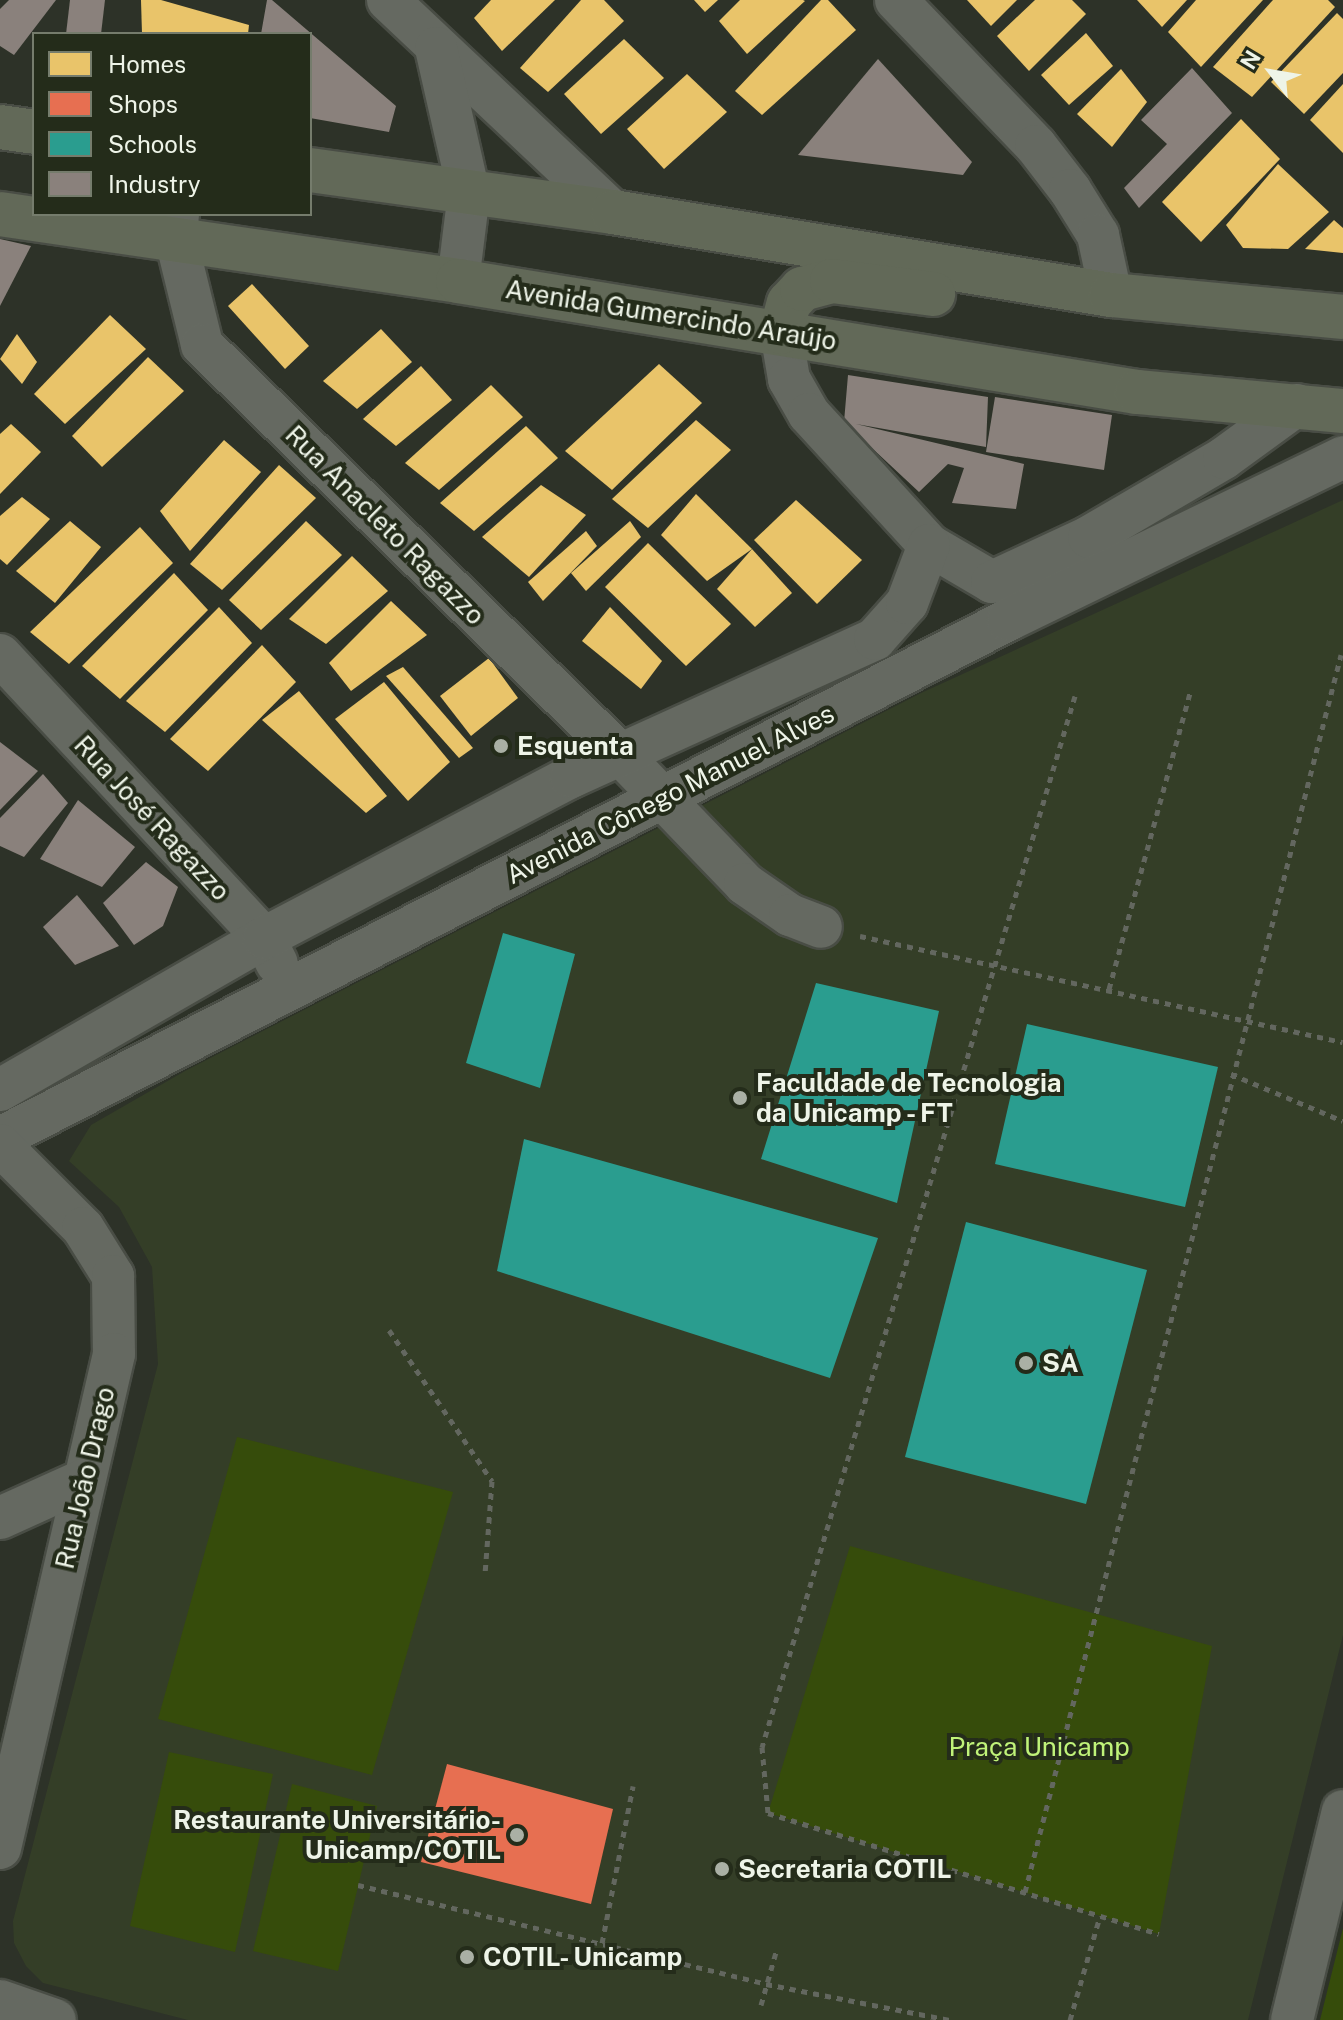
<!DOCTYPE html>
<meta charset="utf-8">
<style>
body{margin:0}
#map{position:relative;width:1343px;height:2020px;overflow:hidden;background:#2d3228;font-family:"Public Sans",sans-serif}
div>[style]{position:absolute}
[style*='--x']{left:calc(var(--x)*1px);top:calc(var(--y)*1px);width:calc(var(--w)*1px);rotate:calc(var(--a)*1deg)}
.built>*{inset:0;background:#343e27}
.green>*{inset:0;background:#364c0b}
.homes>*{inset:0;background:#e9c46a}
.shops>*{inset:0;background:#e76f51}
.schools>*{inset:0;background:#2a9d8f}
.industry>*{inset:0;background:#8a817c}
.path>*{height:5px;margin-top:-2.5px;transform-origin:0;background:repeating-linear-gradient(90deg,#63675f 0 6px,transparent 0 12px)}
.roads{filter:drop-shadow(2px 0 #494d45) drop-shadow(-2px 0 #494d45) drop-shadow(0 2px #494d45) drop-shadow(0 -2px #494d45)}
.minor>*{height:42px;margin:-21px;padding:0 21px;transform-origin:21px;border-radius:21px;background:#656961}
.highway>*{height:44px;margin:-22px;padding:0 22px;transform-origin:22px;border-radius:22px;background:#626958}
.dots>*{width:22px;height:22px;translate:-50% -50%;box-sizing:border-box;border:4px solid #242c1a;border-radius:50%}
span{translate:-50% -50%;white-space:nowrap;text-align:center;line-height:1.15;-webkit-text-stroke:8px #242c1a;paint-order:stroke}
.street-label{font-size:26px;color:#eef4e8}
.poi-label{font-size:26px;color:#eef4e8;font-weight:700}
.left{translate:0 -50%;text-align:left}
.right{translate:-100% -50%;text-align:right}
.park-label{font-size:26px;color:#c0f379}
.legend{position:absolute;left:32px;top:32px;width:280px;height:184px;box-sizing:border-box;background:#242c1a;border:2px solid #757c6c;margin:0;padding:10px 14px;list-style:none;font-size:24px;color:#eef4e8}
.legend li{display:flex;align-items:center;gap:16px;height:40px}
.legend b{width:40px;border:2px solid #757c6c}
.north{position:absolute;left:1231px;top:32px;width:80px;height:80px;-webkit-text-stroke:6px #242c1a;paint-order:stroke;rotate:301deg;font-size:22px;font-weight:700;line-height:32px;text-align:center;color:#eef4e8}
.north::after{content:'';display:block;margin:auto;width:28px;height:36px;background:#eef4e8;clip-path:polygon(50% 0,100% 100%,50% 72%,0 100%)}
</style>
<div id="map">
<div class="built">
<i style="clip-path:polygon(1343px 500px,1343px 1635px,1248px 2020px,188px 2020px,43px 1983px,26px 1966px,14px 1943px,13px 1921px,158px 1364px,152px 1267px,119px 1207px,69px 1161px,91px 1125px,185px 1071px,921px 693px)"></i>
</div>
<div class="green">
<i style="clip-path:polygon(237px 1437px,453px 1492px,372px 1775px,158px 1719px)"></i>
<i style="clip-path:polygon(850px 1546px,1212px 1646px,1159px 1934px,768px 1813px)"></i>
<i style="clip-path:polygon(169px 1752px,273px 1774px,235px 1952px,130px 1926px)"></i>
<i style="clip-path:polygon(292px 1784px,377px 1806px,338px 1971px,253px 1951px)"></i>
<i style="clip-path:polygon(1343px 1928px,1343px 2020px,1320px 2020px)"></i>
</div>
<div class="homes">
<i style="clip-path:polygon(141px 0,161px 0,249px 25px,248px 34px,142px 34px)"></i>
<i style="clip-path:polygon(491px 0,555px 0,502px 51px,474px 18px)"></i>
<i style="clip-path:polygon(581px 0,604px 0,624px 21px,548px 92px,520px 68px)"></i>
<i style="clip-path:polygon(694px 0,718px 0,705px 12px)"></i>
<i style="clip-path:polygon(740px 0,803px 0,805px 1px,747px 54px,719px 21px)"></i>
<i style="clip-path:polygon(821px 0,828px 0,856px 30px,762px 115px,735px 91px)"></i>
<i style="clip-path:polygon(967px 0,1017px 0,991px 26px)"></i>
<i style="clip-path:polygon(1035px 0,1072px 0,1086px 14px,1029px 71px,997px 36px)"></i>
<i style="clip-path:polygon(1137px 0,1187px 0,1162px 27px)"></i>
<i style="clip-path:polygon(1196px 0,1263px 0,1201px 67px,1168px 32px)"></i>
<i style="clip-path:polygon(1273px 0,1328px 0,1335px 7px,1252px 97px,1213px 67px)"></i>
<i style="clip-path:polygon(1337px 13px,1343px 19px,1343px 73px,1304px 114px,1271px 82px)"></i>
<i style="clip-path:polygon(1086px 33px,1113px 66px,1069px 105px,1041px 75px)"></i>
<i style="clip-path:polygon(624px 39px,664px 78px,601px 134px,564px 94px)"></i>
<i style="clip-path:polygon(1121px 69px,1147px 102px,1112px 147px,1077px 114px)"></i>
<i style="clip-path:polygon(687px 74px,727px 112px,664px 169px,627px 129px)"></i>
<i style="clip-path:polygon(1343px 84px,1343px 153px,1310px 120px)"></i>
<i style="clip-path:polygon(1241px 119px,1280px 159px,1201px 242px,1162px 202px)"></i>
<i style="clip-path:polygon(1278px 164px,1329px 212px,1288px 249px,1243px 248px,1226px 225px)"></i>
<i style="clip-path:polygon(1334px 220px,1343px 228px,1343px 253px,1305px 249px)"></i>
<i style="clip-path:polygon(252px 284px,309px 346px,285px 369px,228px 306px)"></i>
<i style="clip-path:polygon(110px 315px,146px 349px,65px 424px,34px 394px)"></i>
<i style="clip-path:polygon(381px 329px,412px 362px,357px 409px,323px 381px)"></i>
<i style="clip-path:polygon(17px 334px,37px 362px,22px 384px,0 359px)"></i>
<i style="clip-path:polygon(148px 357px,184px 391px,102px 467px,72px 436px)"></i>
<i style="clip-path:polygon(659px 364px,702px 403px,612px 490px,565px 451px)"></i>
<i style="clip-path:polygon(421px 366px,452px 400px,396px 446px,363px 419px)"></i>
<i style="clip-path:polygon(491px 385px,523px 417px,439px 490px,405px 463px)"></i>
<i style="clip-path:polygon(696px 420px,731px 450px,648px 528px,612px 499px)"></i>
<i style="clip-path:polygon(11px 424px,41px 452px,0 494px,0 434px)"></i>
<i style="clip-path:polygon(526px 426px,558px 458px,474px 531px,440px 503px)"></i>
<i style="clip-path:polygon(224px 440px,261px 472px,190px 551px,160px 511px)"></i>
<i style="clip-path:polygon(279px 465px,316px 498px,222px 590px,190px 564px)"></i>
<i style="clip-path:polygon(541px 485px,586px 515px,529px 577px,482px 537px)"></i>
<i style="clip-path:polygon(696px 494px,752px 549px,707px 581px,661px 535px)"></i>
<i style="clip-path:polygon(22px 497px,50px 519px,7px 565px,0 559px,0 516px)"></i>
<i style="clip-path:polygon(796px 500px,862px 560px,817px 604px,754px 540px)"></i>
<i style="clip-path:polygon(70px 521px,101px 547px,55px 603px,16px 571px)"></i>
<i style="clip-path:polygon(306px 521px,342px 555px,261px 630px,229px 600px)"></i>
<i style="clip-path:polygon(630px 521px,641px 537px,586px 591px,571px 573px)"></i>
<i style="clip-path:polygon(140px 527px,173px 563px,69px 664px,30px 632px)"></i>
<i style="clip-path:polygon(586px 531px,597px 546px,543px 601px,528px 582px)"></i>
<i style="clip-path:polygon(648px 543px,731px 624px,686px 666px,605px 587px)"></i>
<i style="clip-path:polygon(752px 549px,792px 593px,755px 627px,717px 589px)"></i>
<i style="clip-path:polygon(352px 556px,388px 591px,326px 644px,289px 619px)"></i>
<i style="clip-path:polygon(174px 573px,208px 610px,120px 699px,82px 666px)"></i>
<i style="clip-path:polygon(391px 601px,427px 635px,351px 691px,329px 663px)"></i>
<i style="clip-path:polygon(219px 607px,252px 643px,165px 732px,126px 701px)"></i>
<i style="clip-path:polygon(610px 607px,662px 661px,641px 689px,582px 641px)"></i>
<i style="clip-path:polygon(262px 645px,296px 682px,208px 771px,170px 739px)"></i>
<i style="clip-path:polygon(489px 658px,518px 698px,471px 736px,440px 696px)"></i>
<i style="clip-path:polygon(403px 667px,473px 748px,459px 758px,386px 676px)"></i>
<i style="clip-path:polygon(384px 682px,450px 762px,408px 801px,335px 719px)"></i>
<i style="clip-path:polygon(299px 691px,387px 796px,366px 813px,262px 720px)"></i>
</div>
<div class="shops">
<i style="clip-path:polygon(447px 1764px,613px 1809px,591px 1904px,421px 1862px)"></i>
</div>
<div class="schools">
<i style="clip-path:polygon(503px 933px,575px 954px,540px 1088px,466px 1063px)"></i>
<i style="clip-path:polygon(816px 983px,939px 1011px,897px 1203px,761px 1159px)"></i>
<i style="clip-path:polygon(1027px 1024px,1218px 1067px,1185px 1207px,995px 1164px)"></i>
<i style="clip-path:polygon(524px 1139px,878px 1238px,830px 1378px,497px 1271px)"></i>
<i style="clip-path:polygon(966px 1222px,1147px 1270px,1086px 1504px,905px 1457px)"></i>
</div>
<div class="industry">
<i style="clip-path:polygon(9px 0,56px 0,14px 55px,0 46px,0 9px)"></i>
<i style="clip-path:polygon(70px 0,105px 0,101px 34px,66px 34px)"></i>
<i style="clip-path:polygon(267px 0,272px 0,396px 106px,389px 132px,310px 118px,310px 34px,261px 34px)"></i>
<i style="clip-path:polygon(878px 59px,972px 162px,963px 175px,798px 155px)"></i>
<i style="clip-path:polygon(1192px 68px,1232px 113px,1139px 208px,1124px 188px,1167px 144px,1141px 120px)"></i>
<i style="clip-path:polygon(0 239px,31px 246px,0 306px)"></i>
<i style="clip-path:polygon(848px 375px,988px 397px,986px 447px,856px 424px,1024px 464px,1016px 509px,952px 503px,964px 468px,948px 464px,919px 492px,844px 422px)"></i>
<i style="clip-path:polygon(995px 397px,1112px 415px,1104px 470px,986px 452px)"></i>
<i style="clip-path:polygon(0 742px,38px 771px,0 810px)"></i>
<i style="clip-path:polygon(43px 774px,68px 803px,24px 857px,0 846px,0 818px)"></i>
<i style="clip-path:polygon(78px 800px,135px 847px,102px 887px,40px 859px)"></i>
<i style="clip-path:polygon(146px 862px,178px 887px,163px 926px,134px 945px,103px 903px)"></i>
<i style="clip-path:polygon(77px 895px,119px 946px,75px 965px,43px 927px)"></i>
</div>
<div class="path">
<i style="--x:1075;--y:696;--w:1097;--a:106.58"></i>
<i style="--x:762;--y:1747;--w:66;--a:84.8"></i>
<i style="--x:768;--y:1813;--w:409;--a:17.2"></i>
<i style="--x:860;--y:936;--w:494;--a:12.4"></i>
<i style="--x:1109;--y:989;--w:307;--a:-74.7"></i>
<i style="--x:1231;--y:1074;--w:121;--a:22.8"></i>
<i style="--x:389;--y:1330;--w:183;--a:55.7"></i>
<i style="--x:492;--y:1481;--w:94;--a:94.3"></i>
<i style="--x:358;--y:1885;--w:420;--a:13.6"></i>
<i style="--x:766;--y:1984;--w:187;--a:11.1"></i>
<i style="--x:1025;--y:1892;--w:1277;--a:-75.67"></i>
<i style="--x:602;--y:1943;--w:160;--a:-78.8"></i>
<i style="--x:761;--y:2005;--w:55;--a:-74.2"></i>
<i style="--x:1070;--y:2020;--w:108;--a:-73.9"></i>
</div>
<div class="roads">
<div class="minor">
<i style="--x:388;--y:0;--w:309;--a:43.3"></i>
<i style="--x:896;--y:0;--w:202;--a:46.2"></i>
<i style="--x:1036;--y:146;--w:56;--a:52.3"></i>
<i style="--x:1070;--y:190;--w:53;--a:58.1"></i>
<i style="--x:1098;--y:235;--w:61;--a:77.8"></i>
<i style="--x:436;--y:48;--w:149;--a:77.2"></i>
<i style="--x:469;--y:193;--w:89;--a:97.1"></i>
<i style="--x:178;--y:214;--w:25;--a:95"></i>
<i style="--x:176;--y:239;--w:109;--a:76.2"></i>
<i style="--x:202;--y:345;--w:588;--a:44.38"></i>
<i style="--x:622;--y:756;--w:178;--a:46.1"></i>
<i style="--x:745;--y:884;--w:55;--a:34.6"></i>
<i style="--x:790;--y:915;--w:33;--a:21"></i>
<i style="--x:781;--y:332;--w:48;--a:80.3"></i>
<i style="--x:789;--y:379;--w:40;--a:60.3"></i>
<i style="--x:809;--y:414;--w:178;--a:47.5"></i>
<i style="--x:929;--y:545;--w:73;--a:30.4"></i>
<i style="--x:992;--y:582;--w:107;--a:-24.9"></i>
<i style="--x:1089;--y:537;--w:156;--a:-30.3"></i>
<i style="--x:1224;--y:458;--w:90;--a:-36"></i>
<i style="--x:0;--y:655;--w:387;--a:47"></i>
<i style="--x:264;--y:938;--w:28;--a:63"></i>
<i style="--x:0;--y:1090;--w:305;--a:-29.9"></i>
<i style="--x:264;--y:938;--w:347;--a:-27.7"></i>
<i style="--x:571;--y:777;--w:334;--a:-24.4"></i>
<i style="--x:875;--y:639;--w:48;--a:-48.4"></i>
<i style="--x:907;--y:603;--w:62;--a:-69.2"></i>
<i style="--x:0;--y:1138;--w:1133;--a:-27.2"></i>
<i style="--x:1008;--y:620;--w:373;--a:-25.9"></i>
<i style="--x:0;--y:1145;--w:117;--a:45"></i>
<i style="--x:83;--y:1228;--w:57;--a:58"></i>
<i style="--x:113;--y:1276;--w:78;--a:89.3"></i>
<i style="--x:114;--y:1354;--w:507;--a:102.99"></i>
<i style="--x:0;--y:1518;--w:92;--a:-24.3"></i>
<i style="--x:0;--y:2001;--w:58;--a:19.1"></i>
<i style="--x:1292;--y:2020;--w:215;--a:-76.3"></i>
</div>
<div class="highway">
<i style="--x:0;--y:127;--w:34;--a:8"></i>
<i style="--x:310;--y:170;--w:306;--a:7.9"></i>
<i style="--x:613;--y:212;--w:505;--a:9.46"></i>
<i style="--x:1111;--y:295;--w:233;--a:5.4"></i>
<i style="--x:0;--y:214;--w:463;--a:8.3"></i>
<i style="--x:458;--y:281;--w:688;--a:9.28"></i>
<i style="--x:1137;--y:392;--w:207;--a:5.3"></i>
<i style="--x:781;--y:332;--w:30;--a:-75"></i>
<i style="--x:789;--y:303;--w:19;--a:-47"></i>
<i style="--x:802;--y:289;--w:31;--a:-15"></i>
<i style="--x:832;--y:281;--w:102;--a:7.3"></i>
</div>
</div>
<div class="dots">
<i style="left:501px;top:746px;background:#aab0a5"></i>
<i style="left:740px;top:1098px;background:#aab0a5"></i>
<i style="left:1026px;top:1363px;background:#aab0a5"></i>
<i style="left:517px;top:1835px;background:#aab0a5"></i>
<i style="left:722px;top:1869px;background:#aab0a5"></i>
<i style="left:467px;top:1957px;background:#aab0a5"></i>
</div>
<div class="street-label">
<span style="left:671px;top:315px;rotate:9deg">Avenida Gumercindo Araújo</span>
<span style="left:385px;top:525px;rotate:45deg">Rua Anacleto Ragazzo</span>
<span style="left:670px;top:794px;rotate:-27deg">Avenida Cônego Manuel Alves</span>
<span style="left:152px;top:818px;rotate:47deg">Rua José Ragazzo</span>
<span style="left:85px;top:1478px;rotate:-77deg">Rua João Drago</span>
</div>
<div class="poi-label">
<span class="left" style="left:517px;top:746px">Esquenta</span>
<span class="left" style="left:756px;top:1098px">Faculdade de Tecnologia<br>da Unicamp - FT</span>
<span class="left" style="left:1042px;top:1363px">SA</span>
<span class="right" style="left:501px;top:1835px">Restaurante Universitário-<br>Unicamp/COTIL</span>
<span class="left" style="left:738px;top:1869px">Secretaria COTIL</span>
<span class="left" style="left:483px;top:1957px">COTIL- Unicamp</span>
</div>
<div class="park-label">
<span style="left:1039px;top:1747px">Praça Unicamp</span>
</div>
<ul class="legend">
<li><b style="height:22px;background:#e9c46a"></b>Homes</li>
<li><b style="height:22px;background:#e76f51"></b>Shops</li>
<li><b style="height:22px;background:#2a9d8f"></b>Schools</li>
<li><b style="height:22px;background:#8a817c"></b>Industry</li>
</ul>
<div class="north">N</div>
</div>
